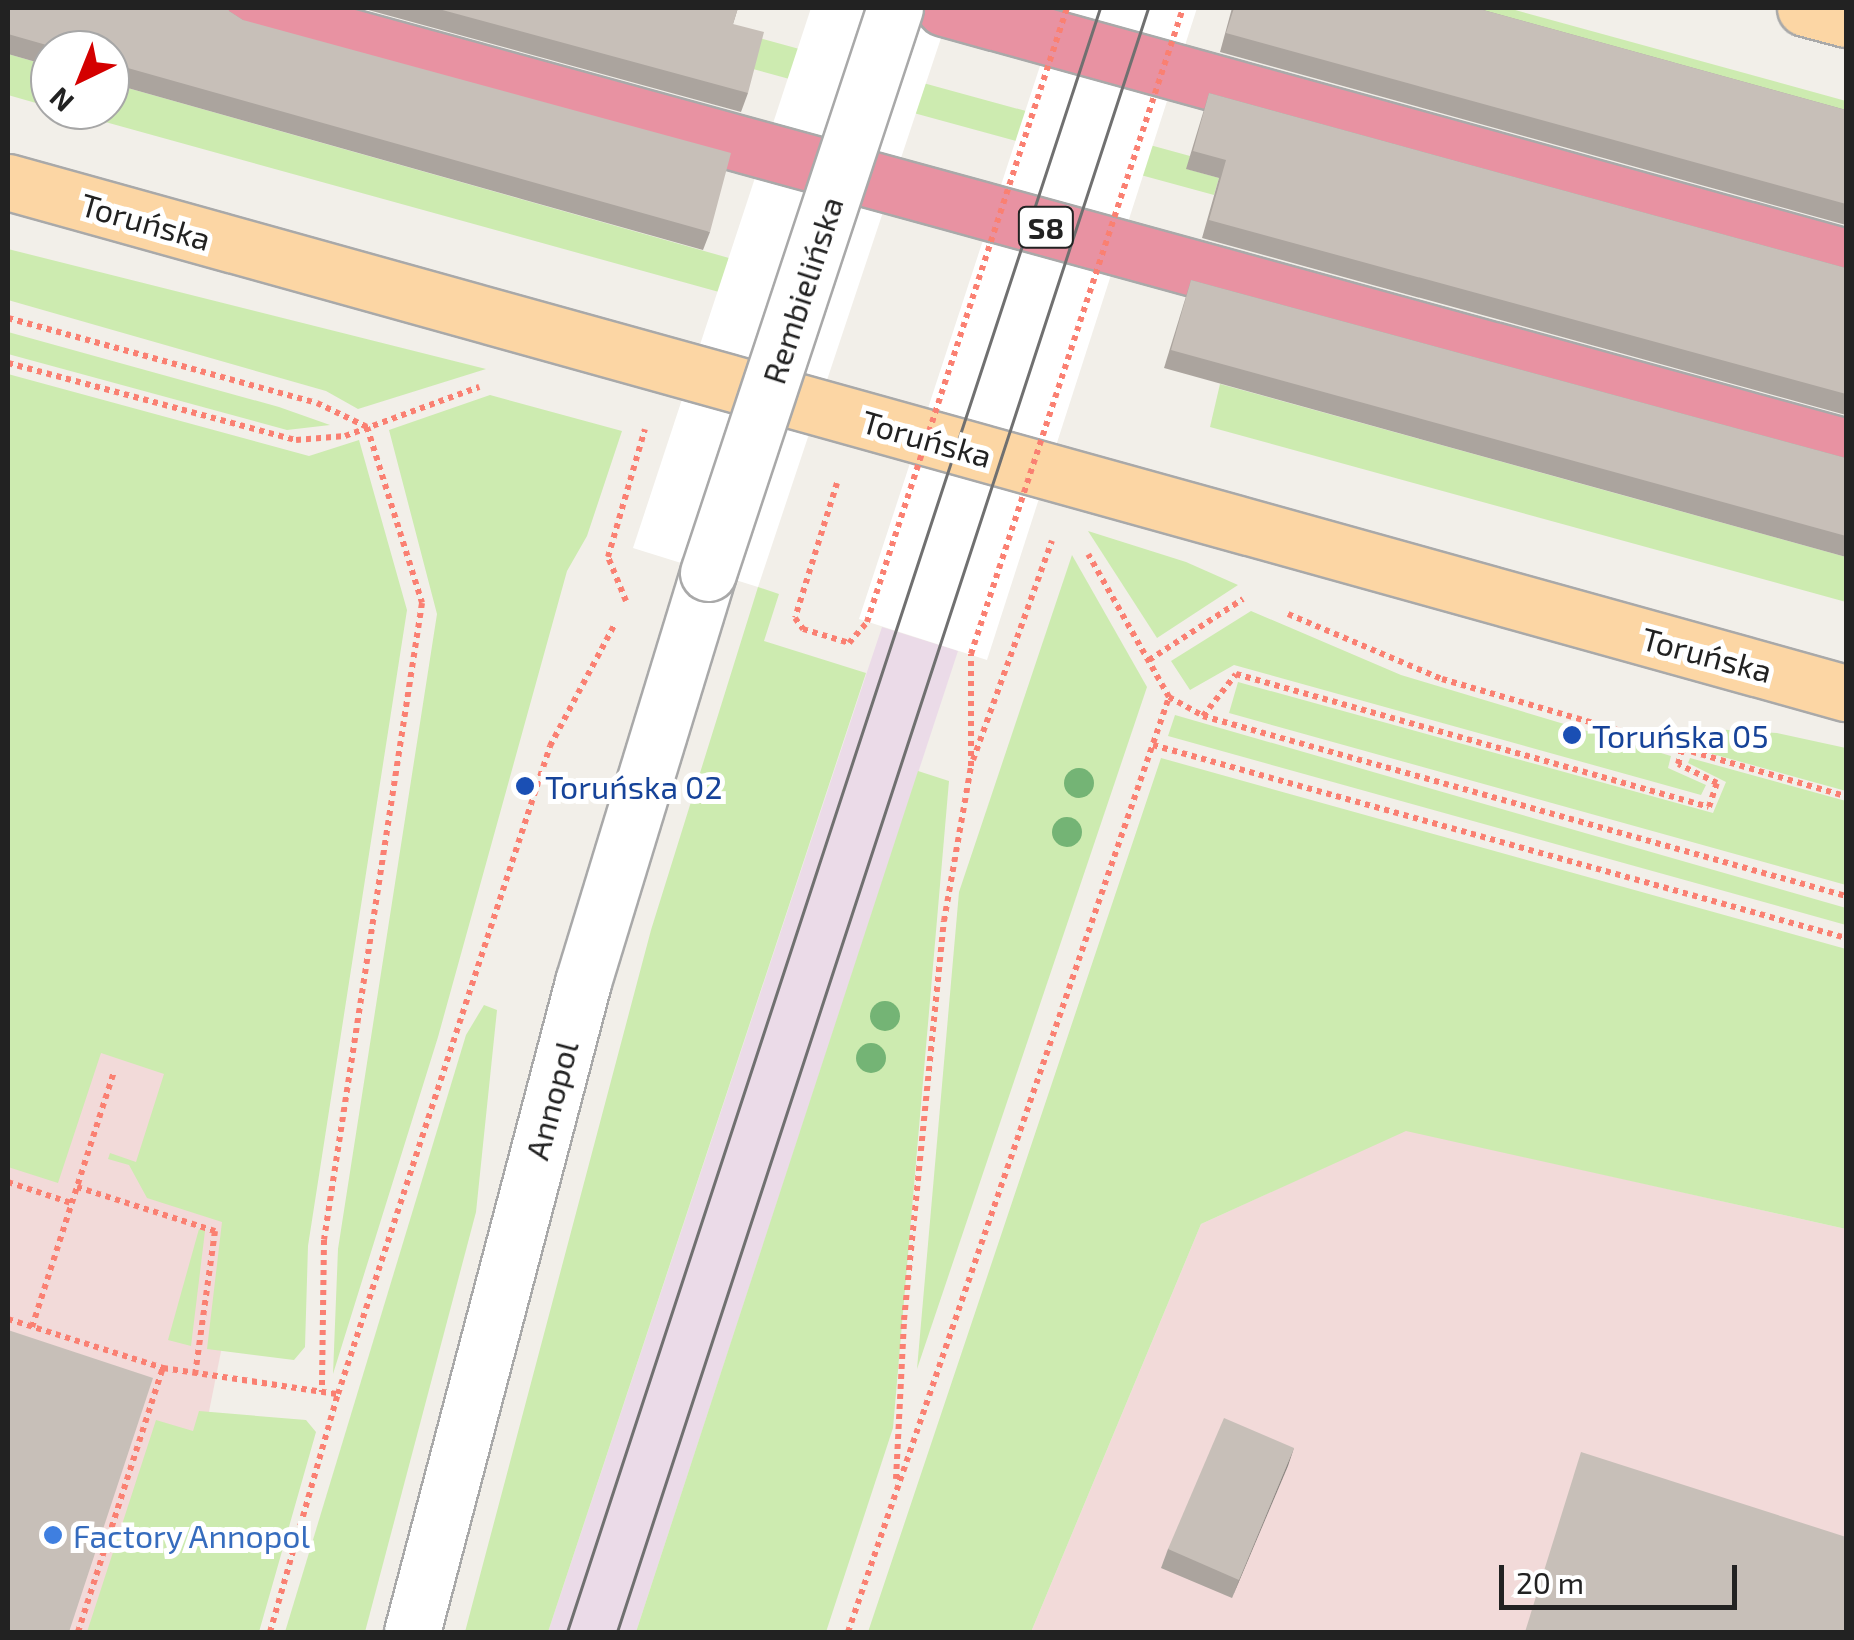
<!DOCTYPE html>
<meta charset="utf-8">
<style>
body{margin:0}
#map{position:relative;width:1854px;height:1640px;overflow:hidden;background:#f2efe9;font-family:"Exo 2",sans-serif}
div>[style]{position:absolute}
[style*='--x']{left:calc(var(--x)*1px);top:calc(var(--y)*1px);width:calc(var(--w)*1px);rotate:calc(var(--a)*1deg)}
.commercial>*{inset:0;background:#f2dad9}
.industrial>*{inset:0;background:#ebdbe8}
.grass>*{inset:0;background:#cdebb0}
.pier>*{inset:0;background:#fff}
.path>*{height:6px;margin-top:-3px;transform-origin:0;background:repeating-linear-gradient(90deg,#fa8072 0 5px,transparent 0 10px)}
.roads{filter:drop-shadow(2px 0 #a9a9a9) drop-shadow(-2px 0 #a9a9a9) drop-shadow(0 2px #a9a9a9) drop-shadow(0 -2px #a9a9a9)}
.minor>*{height:55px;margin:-27.5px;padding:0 27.5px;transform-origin:27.5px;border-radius:27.5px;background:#fff}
.major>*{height:55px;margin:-27.5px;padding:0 27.5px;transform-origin:27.5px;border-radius:27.5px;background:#fcd6a4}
.highway>*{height:55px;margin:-27.5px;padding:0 27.5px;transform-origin:27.5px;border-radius:27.5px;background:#e892a2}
.tram>*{height:2.5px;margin:-1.25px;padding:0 1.25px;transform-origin:1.25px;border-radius:1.25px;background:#707070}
.path-bridge>*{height:6px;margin-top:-3px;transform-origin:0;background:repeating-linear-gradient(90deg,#fa8072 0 5px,transparent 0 10px)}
.bridges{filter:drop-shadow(2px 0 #a9a9a9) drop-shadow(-2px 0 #a9a9a9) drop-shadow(0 2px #a9a9a9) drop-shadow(0 -2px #a9a9a9)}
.minor-bridge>*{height:55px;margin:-27.5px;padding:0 27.5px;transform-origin:27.5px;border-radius:27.5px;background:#fff}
.trees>*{width:30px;height:30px;margin:-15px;border-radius:50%;background:#74b475}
.wall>*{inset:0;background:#aba49e}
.shaded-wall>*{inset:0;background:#8b8681}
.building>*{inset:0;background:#c7bfb8}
.dots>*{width:28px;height:28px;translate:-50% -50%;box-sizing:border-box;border:5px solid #fff;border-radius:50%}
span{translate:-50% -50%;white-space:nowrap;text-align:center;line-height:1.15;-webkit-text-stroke:10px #fff;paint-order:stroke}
.shield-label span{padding:2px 8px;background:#fff;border:2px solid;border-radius:8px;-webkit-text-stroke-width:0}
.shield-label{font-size:30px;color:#222;font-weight:700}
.street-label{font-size:32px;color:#222}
.transit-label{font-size:32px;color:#164399}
.left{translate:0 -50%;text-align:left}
.shop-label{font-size:32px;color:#366cbe}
.frame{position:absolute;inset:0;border:10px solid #222;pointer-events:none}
.north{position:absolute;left:30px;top:30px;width:100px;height:100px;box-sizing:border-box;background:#fff;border:2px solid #a7a7a7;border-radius:50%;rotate:223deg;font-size:28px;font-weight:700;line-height:40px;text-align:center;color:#222}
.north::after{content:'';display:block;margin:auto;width:35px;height:45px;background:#d40000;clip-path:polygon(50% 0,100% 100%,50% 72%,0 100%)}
.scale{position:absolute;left:1499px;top:1565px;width:238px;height:45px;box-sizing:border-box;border:5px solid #222;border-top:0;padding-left:12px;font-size:30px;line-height:35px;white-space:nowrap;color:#222;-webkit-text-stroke:8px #fff;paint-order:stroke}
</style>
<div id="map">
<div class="commercial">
<i style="clip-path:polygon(8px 891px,273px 1091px,165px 1632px,8px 1632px)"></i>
<i style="clip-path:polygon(1406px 1130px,1846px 1229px,1846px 1632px,1031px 1632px,1201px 1224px)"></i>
</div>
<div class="industrial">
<i style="clip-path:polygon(882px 627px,958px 651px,636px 1632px,548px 1632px)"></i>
</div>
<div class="grass">
<i style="clip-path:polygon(1403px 8px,1508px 8px,1846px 101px,1846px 130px)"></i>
<i style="clip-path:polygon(730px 30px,1190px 156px,1187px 169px,1219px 178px,1214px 195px,753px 69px)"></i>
<i style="clip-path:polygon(8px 54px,50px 66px,50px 107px,8px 95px)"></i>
<i style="clip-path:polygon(110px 83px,729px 258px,719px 292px,62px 110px,110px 110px)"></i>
<i style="clip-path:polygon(8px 249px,486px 369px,358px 409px,326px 391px,8px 300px)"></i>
<i style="clip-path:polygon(8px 332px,279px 407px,330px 425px,287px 430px,8px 354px)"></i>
<i style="clip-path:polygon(8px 374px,309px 456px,359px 440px,407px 610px,308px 1246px,305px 1347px,294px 1360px,207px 1349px,222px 1222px,147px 1198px,129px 1165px,108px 1159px,110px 1153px,136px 1162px,164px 1074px,101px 1053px,58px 1183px,8px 1167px)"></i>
<i style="clip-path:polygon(1220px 384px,1846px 557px,1846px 602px,1210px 427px)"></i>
<i style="clip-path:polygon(490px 395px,622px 431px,587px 536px,567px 571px,438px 1037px,333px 1374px,338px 1249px,437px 614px,389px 430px)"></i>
<i style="clip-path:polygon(1088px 531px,1186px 562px,1238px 585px,1157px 638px)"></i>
<i style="clip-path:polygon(1072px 555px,1147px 687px,917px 1369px,959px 892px)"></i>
<i style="clip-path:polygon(758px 587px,779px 594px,764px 641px,866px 673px,548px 1632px,465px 1632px,651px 930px)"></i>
<i style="clip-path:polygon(1251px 611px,1401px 675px,1671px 756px,1668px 768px,1706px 785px,1701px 795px,1234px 665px,1190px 690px,1171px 661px)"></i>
<i style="clip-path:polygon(1238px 682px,1713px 813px,1726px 782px,1688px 763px,1690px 758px,1846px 801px,1846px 885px,1229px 713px)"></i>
<i style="clip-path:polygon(1175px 715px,1846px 908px,1846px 925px,1168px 736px)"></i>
<i style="clip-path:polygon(1697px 728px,1777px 733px,1846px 748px,1846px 791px,1691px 748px)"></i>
<i style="clip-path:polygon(1161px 758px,1846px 949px,1846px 1229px,1406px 1131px,1201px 1224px,1031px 1632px,868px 1632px)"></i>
<i style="clip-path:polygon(918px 771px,949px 781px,893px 1428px,826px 1632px,636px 1632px)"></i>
<i style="clip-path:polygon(484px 1005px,497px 1010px,476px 1212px,365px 1632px,285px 1632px,466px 1035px)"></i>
<i style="clip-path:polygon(199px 1229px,205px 1231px,191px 1346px,168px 1340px)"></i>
<i style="clip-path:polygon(199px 1411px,306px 1420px,316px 1432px,259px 1632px,87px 1632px,156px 1420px,193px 1431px)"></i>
</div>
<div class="pier">
<i style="clip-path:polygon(811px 8px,951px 8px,758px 587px,633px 548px)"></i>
<i style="clip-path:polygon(1059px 8px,1197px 8px,987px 660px,859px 619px)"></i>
</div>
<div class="path">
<i style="--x:8;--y:318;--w:320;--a:15.4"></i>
<i style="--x:317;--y:403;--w:55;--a:25.6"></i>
<i style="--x:367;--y:427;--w:184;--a:72.6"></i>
<i style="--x:422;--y:603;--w:644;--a:98.75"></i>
<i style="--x:324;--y:1240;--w:152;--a:90.8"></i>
<i style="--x:8;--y:363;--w:298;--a:15"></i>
<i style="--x:296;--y:440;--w:49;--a:-4.7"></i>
<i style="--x:345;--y:436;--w:143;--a:-20.1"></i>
<i style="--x:837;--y:483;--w:141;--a:107.3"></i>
<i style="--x:795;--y:618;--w:14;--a:54"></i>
<i style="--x:803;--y:629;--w:48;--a:16.9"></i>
<i style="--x:849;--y:643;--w:28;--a:-49"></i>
<i style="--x:626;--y:601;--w:48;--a:-112.2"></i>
<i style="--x:608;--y:557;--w:133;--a:-73.9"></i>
<i style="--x:1288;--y:614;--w:167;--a:22.9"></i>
<i style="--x:1442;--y:679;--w:421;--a:16.2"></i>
<i style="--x:1149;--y:660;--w:112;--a:-33"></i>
<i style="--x:1169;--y:697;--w:39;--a:29"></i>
<i style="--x:1203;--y:716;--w:53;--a:-51.8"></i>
<i style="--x:1236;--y:674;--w:491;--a:15.7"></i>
<i style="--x:1709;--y:807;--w:25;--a:-72"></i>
<i style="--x:1717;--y:783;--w:43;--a:-154"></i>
<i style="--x:1678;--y:764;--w:15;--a:-74"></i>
<i style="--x:1203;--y:716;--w:668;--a:15.64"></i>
<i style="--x:1153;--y:745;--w:719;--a:15.56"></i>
<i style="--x:973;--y:760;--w:233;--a:-70.2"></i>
<i style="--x:8;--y:1182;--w:66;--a:18.4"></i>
<i style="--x:77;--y:1187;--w:145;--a:17.7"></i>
<i style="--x:215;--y:1231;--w:145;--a:97.9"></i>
<i style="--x:8;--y:1319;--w:163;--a:17.5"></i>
<i style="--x:163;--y:1368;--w:177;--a:8.5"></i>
<i style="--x:32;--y:1327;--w:269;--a:-72.2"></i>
<i style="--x:896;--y:1479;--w:159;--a:-87.1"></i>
<i style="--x:904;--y:1320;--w:401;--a:-84.3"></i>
<i style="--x:944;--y:921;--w:157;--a:-80.1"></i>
<i style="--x:971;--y:766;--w:112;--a:-90"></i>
<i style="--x:78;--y:1632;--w:277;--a:-72.2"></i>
<i style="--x:270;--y:1632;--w:248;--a:-74.1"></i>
<i style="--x:338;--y:1394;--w:682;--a:-71.88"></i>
<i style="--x:550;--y:746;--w:138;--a:-62"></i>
<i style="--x:848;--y:1632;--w:989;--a:-71.05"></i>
<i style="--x:1169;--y:697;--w:164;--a:-119.5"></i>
</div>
<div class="roads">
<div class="minor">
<i style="--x:412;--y:1632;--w:672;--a:-75.26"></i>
<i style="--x:583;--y:982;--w:428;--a:-73"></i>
</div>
<div class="major">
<i style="--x:1805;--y:8;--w:42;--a:15"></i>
<i style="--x:8;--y:182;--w:1908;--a:15.54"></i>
</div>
<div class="highway">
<i style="--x:245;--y:8;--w:1660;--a:15.33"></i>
<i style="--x:944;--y:8;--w:936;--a:15.43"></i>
</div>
</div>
<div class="tram">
<i style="--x:567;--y:1632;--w:1709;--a:-71.83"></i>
<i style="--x:617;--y:1632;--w:1709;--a:-71.89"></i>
</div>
<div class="path-bridge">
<i style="--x:867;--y:622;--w:646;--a:-71.96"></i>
<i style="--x:971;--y:654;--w:680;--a:-71.83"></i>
</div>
<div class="bridges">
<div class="minor-bridge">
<i style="--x:708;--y:573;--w:595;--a:-71.69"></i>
</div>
</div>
<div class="trees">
<i style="left:1079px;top:783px"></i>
<i style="left:1067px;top:832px"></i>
<i style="left:885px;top:1016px"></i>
<i style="left:871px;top:1058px"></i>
</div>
<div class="wall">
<i style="clip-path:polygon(8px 8px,229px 11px,243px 20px,710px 232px,703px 250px,110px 83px,110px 50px,50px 50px,50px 66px,8px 54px)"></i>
<i style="clip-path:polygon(361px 8px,738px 8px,733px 24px,748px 93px,741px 112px)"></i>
<i style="clip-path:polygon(1232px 8px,1476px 8px,1846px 110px,1846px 225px,1220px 52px)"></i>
<i style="clip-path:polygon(1209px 93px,1846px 268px,1846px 415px,1202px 238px,1219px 178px,1186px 169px)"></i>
<i style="clip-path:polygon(1191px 280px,1846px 458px,1846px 557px,1164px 368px)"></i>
<i style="clip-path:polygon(1294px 1448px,1232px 1598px,1161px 1568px,1168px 1549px)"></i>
</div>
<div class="shaded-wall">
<i style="clip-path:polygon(1294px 1448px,1288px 1466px,1232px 1598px,1239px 1580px)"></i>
</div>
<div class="building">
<i style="clip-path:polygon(8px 8px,228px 8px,229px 11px,243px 20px,731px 153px,710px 232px,110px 63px,110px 50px,64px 50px,8px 34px)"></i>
<i style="clip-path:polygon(435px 8px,738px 8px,733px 24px,764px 32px,748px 93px)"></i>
<i style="clip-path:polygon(1234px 8px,1476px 8px,1846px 110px,1846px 204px,1226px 33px)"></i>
<i style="clip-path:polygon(1209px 93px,1846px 268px,1846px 394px,1209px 220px,1226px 160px,1193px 151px)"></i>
<i style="clip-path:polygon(1191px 280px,1846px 458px,1846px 536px,1171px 350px)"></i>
<i style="clip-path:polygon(8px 1330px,153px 1378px,69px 1632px,8px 1632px)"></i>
<i style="clip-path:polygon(1224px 1418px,1294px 1448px,1239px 1580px,1168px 1549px)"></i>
<i style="clip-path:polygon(1581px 1452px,1846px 1537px,1846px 1632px,1525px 1632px)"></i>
</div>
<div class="dots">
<i style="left:1572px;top:735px;background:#1a4fb4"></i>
<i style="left:525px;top:786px;background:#1a4fb4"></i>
<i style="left:53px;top:1535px;background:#3f7fe0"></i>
</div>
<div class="shield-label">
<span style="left:1046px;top:227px">S8</span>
</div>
<div class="street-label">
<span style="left:146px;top:221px;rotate:16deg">Toruńska</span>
<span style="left:802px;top:290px;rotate:-72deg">Rembielińska</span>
<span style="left:927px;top:438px;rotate:16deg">Toruńska</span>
<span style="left:1707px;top:654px;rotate:15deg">Toruńska</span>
<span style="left:551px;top:1100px;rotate:-75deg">Annopol</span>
</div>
<div class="transit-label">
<span class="left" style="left:1592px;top:735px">Toruńska 05</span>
<span class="left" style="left:545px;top:786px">Toruńska 02</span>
</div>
<div class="shop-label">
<span class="left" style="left:73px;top:1535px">Factory Annopol</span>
</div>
<div class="frame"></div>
<div class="north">N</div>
<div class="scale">20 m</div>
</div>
